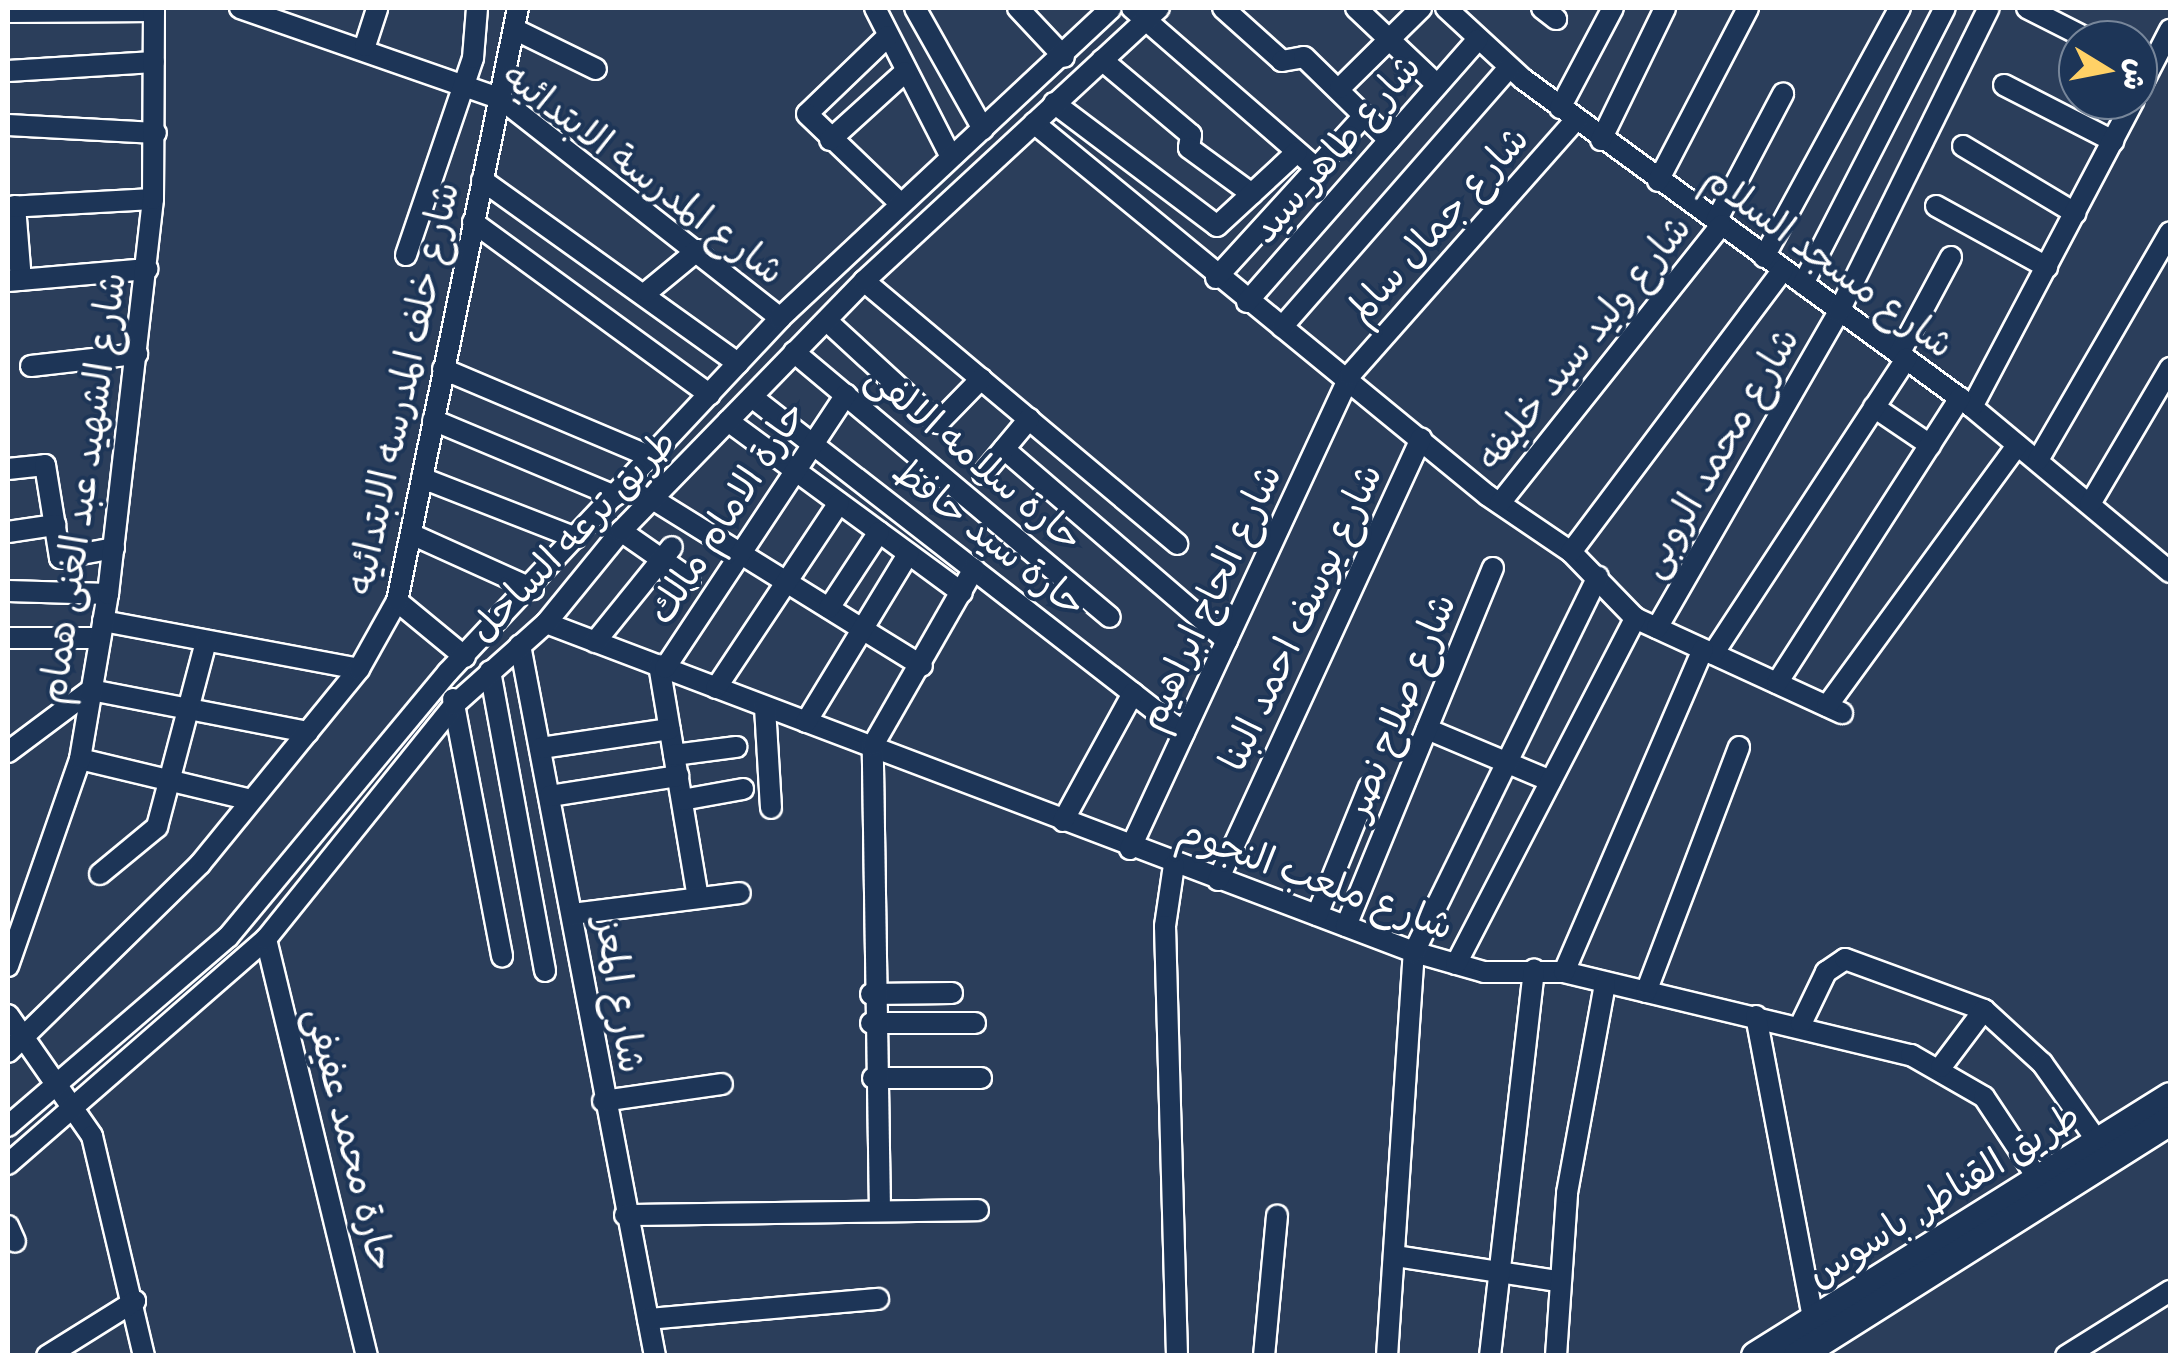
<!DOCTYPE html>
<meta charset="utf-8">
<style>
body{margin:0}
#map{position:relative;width:2178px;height:1363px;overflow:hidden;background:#2b3e5b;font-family:"Patrick Hand","Playpen Sans Arabic",sans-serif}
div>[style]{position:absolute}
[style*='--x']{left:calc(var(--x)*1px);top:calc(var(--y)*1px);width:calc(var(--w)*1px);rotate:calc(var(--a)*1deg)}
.roads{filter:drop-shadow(2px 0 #fff) drop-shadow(-2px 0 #fff) drop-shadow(0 2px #fff) drop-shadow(0 -2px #fff)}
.street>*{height:20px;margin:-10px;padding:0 10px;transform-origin:10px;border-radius:10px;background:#1d3557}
.secondary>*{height:28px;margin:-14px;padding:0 14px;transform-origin:14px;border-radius:14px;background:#1d3557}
span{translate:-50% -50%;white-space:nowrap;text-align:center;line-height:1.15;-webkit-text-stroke:8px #1d3557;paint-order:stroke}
.street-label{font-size:38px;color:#fff}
.frame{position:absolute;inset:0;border:10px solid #fff;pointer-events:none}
.north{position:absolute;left:2058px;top:20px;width:100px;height:100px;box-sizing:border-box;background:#1d3557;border:2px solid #77869a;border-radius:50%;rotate:100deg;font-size:28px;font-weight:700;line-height:40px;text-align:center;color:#fff}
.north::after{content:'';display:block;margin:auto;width:35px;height:45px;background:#ffd166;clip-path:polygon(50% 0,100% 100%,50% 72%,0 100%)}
</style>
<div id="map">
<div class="roads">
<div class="street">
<i style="--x:240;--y:8;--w:276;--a:19.2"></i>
<i style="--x:501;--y:99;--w:355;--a:38.1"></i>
<i style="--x:875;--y:8;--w:167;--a:63"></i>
<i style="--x:915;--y:8;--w:139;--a:60.7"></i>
<i style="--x:1018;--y:8;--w:67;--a:46.8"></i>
<i style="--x:1132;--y:8;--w:244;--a:41"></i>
<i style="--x:1223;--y:8;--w:79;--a:41.9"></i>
<i style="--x:1282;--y:61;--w:22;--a:-10"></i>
<i style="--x:1304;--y:57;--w:119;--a:44.3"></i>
<i style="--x:1356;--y:8;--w:112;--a:43.5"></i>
<i style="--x:1446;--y:8;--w:105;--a:42.7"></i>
<i style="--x:1523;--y:79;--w:556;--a:36.15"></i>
<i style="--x:1972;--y:407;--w:258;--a:39.8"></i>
<i style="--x:1542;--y:8;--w:18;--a:38"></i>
<i style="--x:2027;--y:8;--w:71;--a:26.9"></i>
<i style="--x:8;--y:12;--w:146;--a:-0.4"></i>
<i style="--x:514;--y:29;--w:91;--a:26"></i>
<i style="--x:888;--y:36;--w:112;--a:136.1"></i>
<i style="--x:807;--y:114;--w:130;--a:43.8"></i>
<i style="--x:365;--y:46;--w:40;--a:-72"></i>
<i style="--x:1102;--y:60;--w:116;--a:40.1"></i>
<i style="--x:1191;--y:135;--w:13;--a:99"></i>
<i style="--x:1189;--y:148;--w:78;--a:36.1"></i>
<i style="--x:8;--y:71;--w:146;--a:-3.5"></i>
<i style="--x:2004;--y:85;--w:123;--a:27.2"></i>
<i style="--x:1340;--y:88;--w:114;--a:-44.6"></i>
<i style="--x:2138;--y:92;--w:70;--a:-62.7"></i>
<i style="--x:1054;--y:103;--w:204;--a:37"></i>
<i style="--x:1217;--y:226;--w:109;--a:-42.8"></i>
<i style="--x:1560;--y:108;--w:113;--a:-62.1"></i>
<i style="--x:1034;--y:123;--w:586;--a:39.39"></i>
<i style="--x:1487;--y:495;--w:102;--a:34.2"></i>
<i style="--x:1571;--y:552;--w:92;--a:45.9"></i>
<i style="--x:1635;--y:618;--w:228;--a:24.7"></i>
<i style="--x:8;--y:125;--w:148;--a:3.1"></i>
<i style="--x:830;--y:140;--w:101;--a:-42.2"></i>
<i style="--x:1601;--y:140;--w:147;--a:-64.1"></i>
<i style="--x:1963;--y:146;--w:131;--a:30.9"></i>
<i style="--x:482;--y:180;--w:315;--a:35.6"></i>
<i style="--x:1658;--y:181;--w:195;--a:-62.5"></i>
<i style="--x:15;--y:206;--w:74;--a:85.4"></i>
<i style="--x:1936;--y:206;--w:127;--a:28.8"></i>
<i style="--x:8;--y:207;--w:145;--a:-3.2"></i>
<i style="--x:1716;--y:221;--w:144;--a:-62.2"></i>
<i style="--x:473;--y:222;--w:293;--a:36.1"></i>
<i style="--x:406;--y:255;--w:208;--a:-71.2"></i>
<i style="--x:473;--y:58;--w:50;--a:-85.4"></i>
<i style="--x:1764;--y:257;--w:284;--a:-61.4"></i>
<i style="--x:1216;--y:278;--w:218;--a:-47.6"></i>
<i style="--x:8;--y:281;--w:140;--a:-4.9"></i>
<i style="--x:864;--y:281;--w:409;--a:40"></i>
<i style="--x:1803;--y:284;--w:310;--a:-62.8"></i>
<i style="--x:647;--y:292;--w:66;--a:-39.5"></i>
<i style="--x:1247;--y:302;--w:349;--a:-48.7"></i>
<i style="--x:827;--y:321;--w:151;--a:42.6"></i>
<i style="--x:938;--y:423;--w:62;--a:-45.7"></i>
<i style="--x:1282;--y:327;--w:344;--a:-48.8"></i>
<i style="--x:794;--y:352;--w:412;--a:40"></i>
<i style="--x:1899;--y:354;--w:110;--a:-61.8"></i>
<i style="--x:31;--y:366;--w:107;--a:-6.5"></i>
<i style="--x:443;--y:369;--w:226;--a:22.9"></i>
<i style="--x:752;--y:397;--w:547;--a:37.87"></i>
<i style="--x:1874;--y:407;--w:68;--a:34.2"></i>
<i style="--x:1972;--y:407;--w:347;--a:-62.2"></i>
<i style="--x:433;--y:420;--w:197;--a:22.7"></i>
<i style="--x:728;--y:421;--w:290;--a:36.3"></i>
<i style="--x:1004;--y:449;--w:294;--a:40.7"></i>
<i style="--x:2038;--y:460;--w:263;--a:-59.9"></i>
<i style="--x:8;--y:469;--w:37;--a:-6"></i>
<i style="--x:45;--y:465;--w:94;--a:80.8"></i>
<i style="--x:60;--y:558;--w:55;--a:-10.5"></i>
<i style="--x:983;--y:474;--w:72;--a:-50.1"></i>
<i style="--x:422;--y:478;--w:165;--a:21.3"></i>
<i style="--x:643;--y:493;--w:328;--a:31.8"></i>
<i style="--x:1500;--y:503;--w:355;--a:-51.5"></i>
<i style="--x:2090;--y:504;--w:158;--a:-59.5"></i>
<i style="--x:621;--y:531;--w:84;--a:34.8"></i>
<i style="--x:8;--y:532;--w:48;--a:-8.5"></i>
<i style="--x:411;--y:534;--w:134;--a:24.3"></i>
<i style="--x:1571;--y:552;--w:353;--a:-53.1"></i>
<i style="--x:8;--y:591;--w:100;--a:1.7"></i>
<i style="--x:397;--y:601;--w:88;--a:39.5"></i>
<i style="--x:829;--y:608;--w:91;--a:-56.7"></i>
<i style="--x:103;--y:621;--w:260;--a:10.6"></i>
<i style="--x:546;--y:623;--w:928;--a:20.76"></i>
<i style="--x:1414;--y:952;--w:73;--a:15.9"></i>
<i style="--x:1484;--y:972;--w:80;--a:0"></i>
<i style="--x:1564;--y:972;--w:357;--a:13.5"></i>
<i style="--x:1911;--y:1055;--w:84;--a:29.9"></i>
<i style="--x:1984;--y:1097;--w:100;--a:56.5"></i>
<i style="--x:1657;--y:628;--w:366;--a:-60.1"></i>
<i style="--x:1839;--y:311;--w:338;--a:-63.7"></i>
<i style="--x:8;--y:638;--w:92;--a:0"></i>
<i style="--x:595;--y:642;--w:122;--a:-51"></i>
<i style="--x:520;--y:645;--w:724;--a:79.25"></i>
<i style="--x:1713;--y:654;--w:353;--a:-56.8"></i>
<i style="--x:659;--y:665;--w:236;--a:80.5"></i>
<i style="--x:665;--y:668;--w:328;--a:-56.5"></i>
<i style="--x:490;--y:671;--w:305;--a:79.6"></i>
<i style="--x:1777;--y:683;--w:339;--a:-57.3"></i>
<i style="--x:716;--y:688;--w:222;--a:-56.4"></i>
<i style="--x:453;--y:699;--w:262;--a:79.2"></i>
<i style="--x:1827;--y:706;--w:323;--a:-53.9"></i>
<i style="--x:765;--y:707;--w:101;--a:86.6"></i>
<i style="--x:806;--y:722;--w:197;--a:-58.7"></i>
<i style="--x:1427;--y:729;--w:134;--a:22.8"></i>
<i style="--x:541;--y:748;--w:130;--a:-8.4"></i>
<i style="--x:8;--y:752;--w:104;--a:-36.8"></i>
<i style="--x:91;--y:690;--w:221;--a:11"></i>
<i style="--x:674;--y:755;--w:63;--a:-7.4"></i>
<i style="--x:80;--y:759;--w:176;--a:13.5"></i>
<i style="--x:550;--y:796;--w:130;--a:-8.9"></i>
<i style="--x:682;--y:800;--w:62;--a:-10.2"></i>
<i style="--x:1063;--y:821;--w:146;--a:-61.3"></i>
<i style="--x:1130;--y:849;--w:523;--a:-65.1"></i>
<i style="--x:1350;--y:375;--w:341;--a:-48.5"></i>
<i style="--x:1174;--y:865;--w:62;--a:98.4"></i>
<i style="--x:1165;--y:926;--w:430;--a:88.4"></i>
<i style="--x:100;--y:874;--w:74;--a:-39.5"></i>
<i style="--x:157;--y:827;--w:192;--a:-75.2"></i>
<i style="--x:1218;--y:880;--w:486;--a:-65.3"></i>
<i style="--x:572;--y:914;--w:169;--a:-7.1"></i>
<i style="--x:1317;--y:915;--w:138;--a:-67.9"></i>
<i style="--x:1346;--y:926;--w:387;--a:-67.7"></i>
<i style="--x:266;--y:939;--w:429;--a:76.4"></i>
<i style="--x:1456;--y:964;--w:390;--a:-62.6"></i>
<i style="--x:8;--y:966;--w:219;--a:-70.8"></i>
<i style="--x:80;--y:759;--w:167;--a:-80.4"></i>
<i style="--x:108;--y:594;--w:398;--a:-83.5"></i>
<i style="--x:153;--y:199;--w:191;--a:-89.7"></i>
<i style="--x:1564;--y:972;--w:351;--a:-66.7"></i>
<i style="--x:1646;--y:992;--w:262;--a:-69.2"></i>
<i style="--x:871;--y:994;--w:81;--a:-0.7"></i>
<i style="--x:8;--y:1015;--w:147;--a:55.2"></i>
<i style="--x:92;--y:1136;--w:226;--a:76.7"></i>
<i style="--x:1756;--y:1016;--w:308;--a:79.3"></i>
<i style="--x:871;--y:1023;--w:104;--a:0"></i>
<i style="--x:1801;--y:1024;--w:58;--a:-64.3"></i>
<i style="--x:1826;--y:972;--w:23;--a:-34"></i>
<i style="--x:1845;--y:959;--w:148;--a:20.1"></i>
<i style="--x:1984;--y:1010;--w:79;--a:42.4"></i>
<i style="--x:2042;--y:1063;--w:97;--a:54.7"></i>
<i style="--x:8;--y:1052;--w:269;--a:-44.4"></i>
<i style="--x:200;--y:864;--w:252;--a:-50.8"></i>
<i style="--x:359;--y:669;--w:78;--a:-60.8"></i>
<i style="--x:397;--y:601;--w:605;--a:-78.47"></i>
<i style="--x:1941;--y:1067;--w:71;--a:-53"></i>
<i style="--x:873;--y:1078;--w:108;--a:0"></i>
<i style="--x:603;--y:1101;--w:120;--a:-8.1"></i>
<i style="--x:8;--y:1126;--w:290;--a:-40.7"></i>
<i style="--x:228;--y:937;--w:344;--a:-50.3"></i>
<i style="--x:448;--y:672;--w:485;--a:-46.8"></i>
<i style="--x:780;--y:318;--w:453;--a:-43.1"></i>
<i style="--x:8;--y:1164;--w:342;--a:-41.1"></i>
<i style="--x:266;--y:939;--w:300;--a:-51.2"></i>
<i style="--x:454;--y:705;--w:123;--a:-41.7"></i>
<i style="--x:546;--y:623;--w:119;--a:-50.8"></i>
<i style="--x:621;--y:531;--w:349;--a:-45.8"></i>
<i style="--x:864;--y:281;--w:402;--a:-42.8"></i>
<i style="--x:880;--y:1211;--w:466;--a:-90.9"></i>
<i style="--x:873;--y:745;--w:203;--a:-60.2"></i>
<i style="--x:625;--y:1215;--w:353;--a:-0.8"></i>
<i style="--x:8;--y:1226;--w:17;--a:66"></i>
<i style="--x:1395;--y:1256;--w:163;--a:8.8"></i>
<i style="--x:648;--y:1319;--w:231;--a:-5"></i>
<i style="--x:47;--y:1356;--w:104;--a:-32"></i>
<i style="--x:1264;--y:1356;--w:141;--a:-84.7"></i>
<i style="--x:1387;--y:1356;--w:405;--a:-86.2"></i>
<i style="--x:1414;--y:952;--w:418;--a:-63.9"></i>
<i style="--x:1490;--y:1356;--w:389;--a:-83.5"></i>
<i style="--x:1556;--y:1356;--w:163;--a:-86.1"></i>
<i style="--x:1567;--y:1193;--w:213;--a:-79.7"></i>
<i style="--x:2066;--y:1356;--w:123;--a:-32"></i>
</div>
<div class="secondary">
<i style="--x:1756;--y:1356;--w:488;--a:-32"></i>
<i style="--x:1798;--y:1356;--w:440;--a:-32.3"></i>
</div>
</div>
<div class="street-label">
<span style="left:1335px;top:148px;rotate:-49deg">شارع طاهر سيد</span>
<span style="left:644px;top:173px;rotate:37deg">شارع المدرسة الابتدائيه</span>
<span style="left:1437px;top:224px;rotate:-48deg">شارع جمال سالم</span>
<span style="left:1829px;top:261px;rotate:36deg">شارع مسجد السلام</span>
<span style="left:1583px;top:342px;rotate:-51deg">شارع وليد سيد خليفه</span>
<span style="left:402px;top:388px;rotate:-78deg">شارع خلف المدرسه الابتدائيه</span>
<span style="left:1718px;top:452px;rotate:-60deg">شارع محمد الروبى</span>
<span style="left:975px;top:457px;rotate:40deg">حارة سلامه الالفى</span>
<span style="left:82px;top:488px;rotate:-82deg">شارع الشهيد عبد الغنى همام</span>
<span style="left:726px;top:512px;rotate:-57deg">حارة الامام مالك</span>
<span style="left:572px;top:535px;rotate:-46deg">طريق ترعه الساحل</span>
<span style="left:990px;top:537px;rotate:38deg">حارة سيد حافظ</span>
<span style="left:1209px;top:597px;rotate:-65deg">شارع الحاج ابراهيم</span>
<span style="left:1300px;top:617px;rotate:-65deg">شارع يوسف احمد البنا</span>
<span style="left:1399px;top:706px;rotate:-68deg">شارع صلاح نصر</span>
<span style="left:1316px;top:878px;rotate:20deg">شارع ملعب النجوم</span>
<span style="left:621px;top:995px;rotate:81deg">شارع المعز</span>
<span style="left:351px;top:1139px;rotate:76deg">حارة محمد عفيفى</span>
<span style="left:1943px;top:1194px;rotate:-32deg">طريق القناطر, باسوس</span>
</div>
<div class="frame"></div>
<div class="north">ش</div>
</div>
